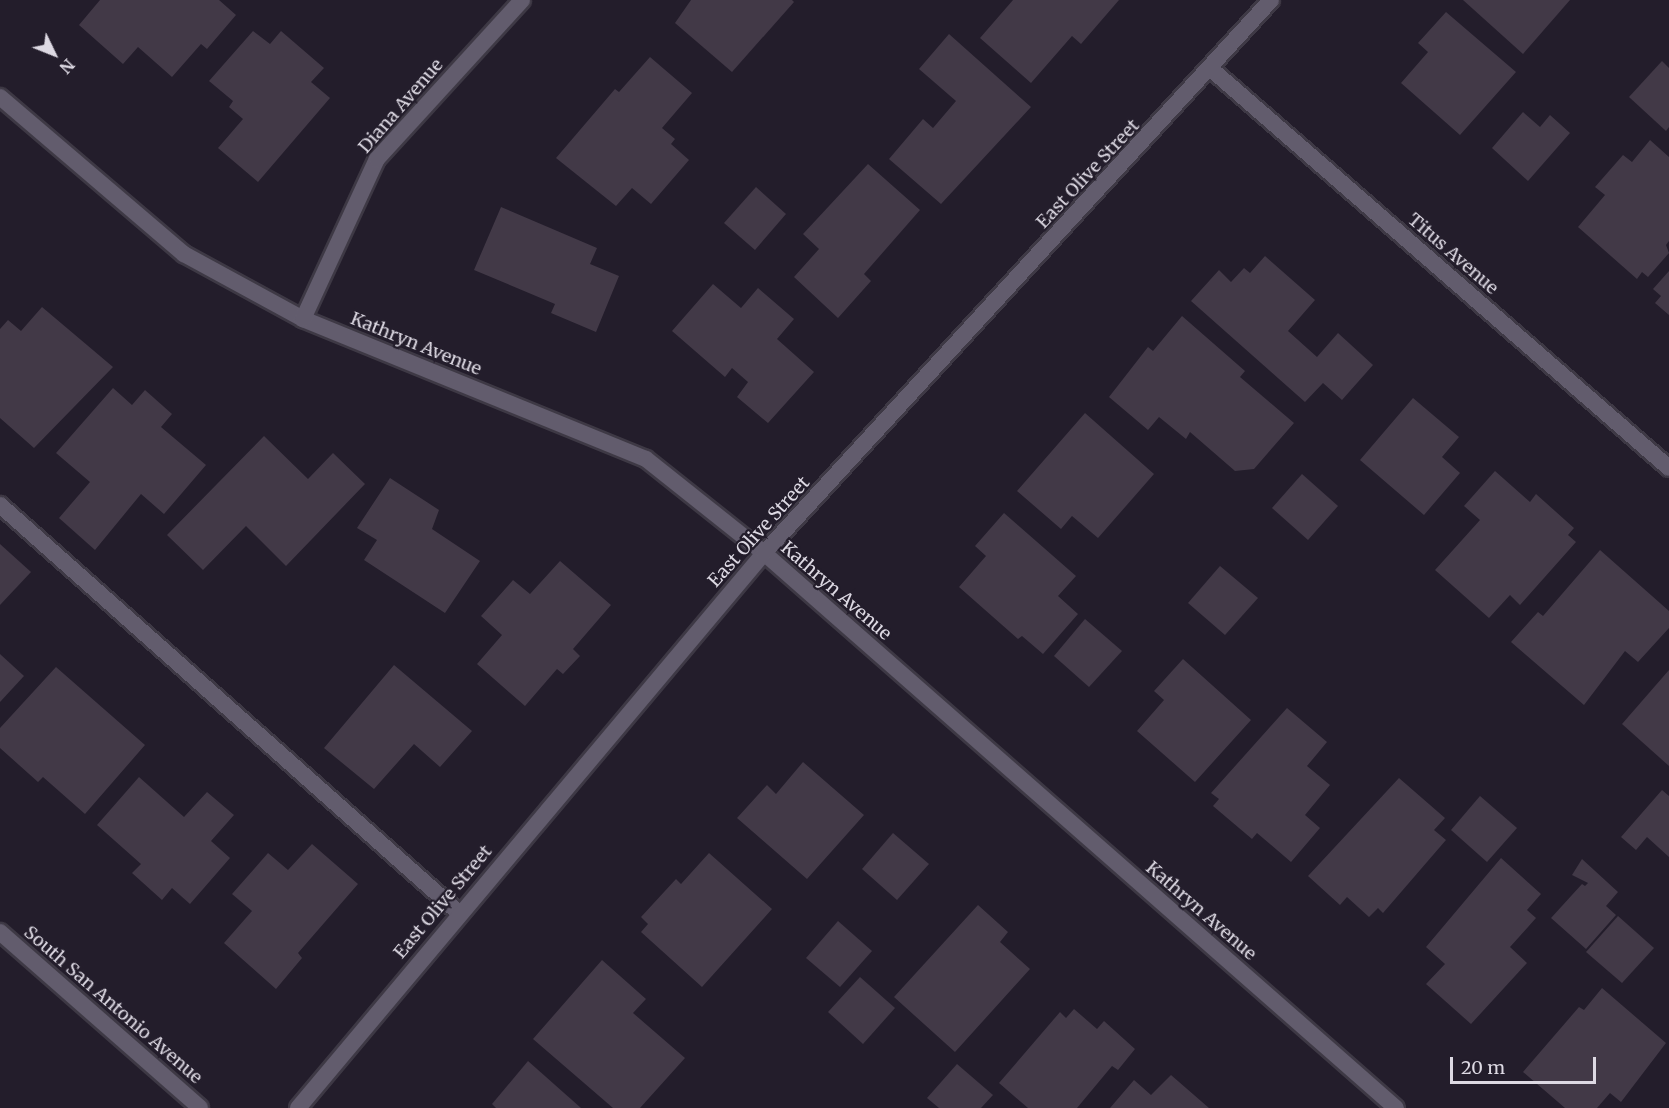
<!DOCTYPE html>
<style>
body{margin:0}
#map{position:relative;width:1669px;height:1108px;overflow:hidden;background:#231d2b;font-family:Merriweather,serif}
div>[style]{position:absolute}
[style*='--x']{left:calc(var(--x)*1px);top:calc(var(--y)*1px);width:calc(var(--w)*1px);rotate:calc(var(--a)*1deg)}
.building>*{inset:0;background:#423947}
.roads{filter:drop-shadow(2px 0 #3e3945) drop-shadow(-2px 0 #3e3945) drop-shadow(0 2px #3e3945) drop-shadow(0 -2px #3e3945)}
.service>*{height:16px;margin:-8px;padding:0 8px;transform-origin:8px;border-radius:8px;background:#625c6d}
.minor>*{height:16px;margin:-8px;padding:0 8px;transform-origin:8px;border-radius:8px;background:#625c6d}
.tertiary>*{height:16px;margin:-8px;padding:0 8px;transform-origin:8px;border-radius:8px;background:#625c6d}
span{translate:-50% -50%;white-space:nowrap;text-align:center;line-height:1.15;-webkit-text-stroke:4.5px #231d2b;paint-order:stroke}
.street-label{font-size:18px;color:#ddd9e3}
.north{position:absolute;left:24px;top:24px;width:60px;height:60px;-webkit-text-stroke:4px #231d2b;paint-order:stroke;rotate:133deg;font-size:16px;font-weight:700;line-height:24px;text-align:center;color:#ddd9e3}
.north::after{content:'';display:block;margin:auto;width:21px;height:27px;background:#ddd9e3;clip-path:polygon(50% 0,100% 100%,50% 72%,0 100%)}
.scale{position:absolute;left:1450px;top:1057px;width:146px;height:27px;box-sizing:border-box;border:3px solid #ddd9e3;border-top:0;padding-left:8px;font-size:18px;line-height:21px;white-space:nowrap;color:#ddd9e3;-webkit-text-stroke:4px #231d2b;paint-order:stroke}
</style>
<div id="map">
<div class="building">
<i style="clip-path:polygon(100px 0,219px 0,236px 15px,207px 49px,201px 44px,172px 77px,138px 47px,123px 64px,79px 25px)"></i>
<i style="clip-path:polygon(691px 0,792px 0,794px 2px,732px 72px,675px 23px)"></i>
<i style="clip-path:polygon(1013px 0,1119px 0,1081px 44px,1072px 36px,1031px 83px,980px 38px)"></i>
<i style="clip-path:polygon(1463px 0,1570px 0,1523px 54px)"></i>
<i style="clip-path:polygon(1446px 12px,1516px 72px,1460px 135px,1401px 83px,1428px 52px,1418px 43px)"></i>
<i style="clip-path:polygon(253px 31px,270px 44px,281px 31px,324px 68px,311px 82px,330px 98px,258px 182px,218px 148px,243px 119px,229px 107px,233px 101px,209px 81px)"></i>
<i style="clip-path:polygon(949px 34px,1031px 107px,941px 204px,889px 159px,923px 119px,933px 128px,956px 101px,919px 69px)"></i>
<i style="clip-path:polygon(650px 57px,692px 93px,662px 128px,675px 139px,671px 144px,689px 160px,651px 204px,632px 188px,616px 206px,556px 158px,615px 89px,619px 92px)"></i>
<i style="clip-path:polygon(1662px 61px,1669px 68px,1669px 127px,1666px 131px,1629px 97px)"></i>
<i style="clip-path:polygon(1523px 112px,1540px 127px,1550px 115px,1570px 133px,1528px 181px,1492px 148px)"></i>
<i style="clip-path:polygon(1650px 140px,1669px 157px,1669px 241px,1666px 245px,1669px 253px,1648px 277px,1642px 272px,1637px 279px,1578px 227px,1605px 195px,1595px 187px,1623px 155px,1632px 162px)"></i>
<i style="clip-path:polygon(868px 164px,920px 210px,864px 274px,871px 281px,838px 318px,794px 277px,819px 249px,803px 234px)"></i>
<i style="clip-path:polygon(756px 187px,786px 214px,755px 250px,724px 223px)"></i>
<i style="clip-path:polygon(501px 207px,597px 248px,590px 264px,619px 276px,596px 332px,551px 313px,555px 304px,474px 270px)"></i>
<i style="clip-path:polygon(1265px 256px,1315px 300px,1288px 331px,1317px 357px,1338px 333px,1373px 365px,1342px 400px,1323px 383px,1305px 402px,1191px 301px,1219px 270px,1231px 282px,1244px 268px,1250px 273px)"></i>
<i style="clip-path:polygon(1669px 271px,1669px 315px,1655px 303px,1661px 296px,1653px 289px)"></i>
<i style="clip-path:polygon(713px 284px,741px 308px,758px 288px,794px 319px,777px 339px,814px 372px,768px 423px,737px 397px,748px 382px,732px 368px,725px 377px,672px 331px)"></i>
<i style="clip-path:polygon(42px 307px,113px 367px,34px 448px,0 418px,0 329px,8px 320px,21px 331px)"></i>
<i style="clip-path:polygon(1182px 316px,1245px 371px,1240px 377px,1294px 423px,1254px 469px,1235px 471px,1190px 432px,1186px 439px,1159px 417px,1148px 430px,1109px 397px,1148px 347px,1153px 351px)"></i>
<i style="clip-path:polygon(113px 388px,132px 405px,145px 390px,172px 414px,161px 427px,206px 465px,164px 514px,141px 494px,95px 550px,59px 518px,90px 482px,56px 453px)"></i>
<i style="clip-path:polygon(1413px 398px,1459px 437px,1442px 457px,1460px 473px,1424px 515px,1360px 460px)"></i>
<i style="clip-path:polygon(1085px 413px,1154px 474px,1098px 538px,1072px 516px,1061px 529px,1017px 491px)"></i>
<i style="clip-path:polygon(264px 436px,308px 479px,333px 453px,365px 484px,286px 566px,246px 526px,203px 570px,167px 535px)"></i>
<i style="clip-path:polygon(1495px 471px,1530px 502px,1536px 494px,1574px 528px,1568px 535px,1576px 542px,1520px 605px,1510px 595px,1489px 618px,1435px 570px,1480px 520px,1464px 506px)"></i>
<i style="clip-path:polygon(1302px 474px,1338px 506px,1308px 540px,1272px 508px)"></i>
<i style="clip-path:polygon(390px 478px,439px 510px,432px 529px,480px 561px,445px 613px,364px 560px,377px 540px,357px 528px)"></i>
<i style="clip-path:polygon(1004px 513px,1076px 576px,1058px 596px,1078px 614px,1043px 654px,1022px 636px,1018px 639px,959px 587px,986px 556px,975px 546px)"></i>
<i style="clip-path:polygon(0 544px,31px 572px,0 605px)"></i>
<i style="clip-path:polygon(1600px 550px,1669px 611px,1669px 628px,1638px 662px,1625px 651px,1584px 705px,1511px 642px,1538px 612px,1543px 616px)"></i>
<i style="clip-path:polygon(560px 561px,611px 605px,573px 649px,580px 656px,563px 674px,557px 669px,525px 706px,477px 664px,502px 635px,481px 616px,513px 580px,530px 594px)"></i>
<i style="clip-path:polygon(1220px 566px,1258px 598px,1225px 635px,1188px 603px)"></i>
<i style="clip-path:polygon(1085px 619px,1122px 651px,1089px 687px,1054px 656px)"></i>
<i style="clip-path:polygon(0 654px,24px 676px,0 702px)"></i>
<i style="clip-path:polygon(1183px 659px,1251px 720px,1195px 782px,1137px 731px,1164px 700px,1154px 691px)"></i>
<i style="clip-path:polygon(394px 665px,472px 731px,440px 767px,414px 744px,374px 789px,324px 748px)"></i>
<i style="clip-path:polygon(56px 667px,145px 745px,85px 814px,43px 777px,38px 782px,0 748px,0 728px)"></i>
<i style="clip-path:polygon(1669px 670px,1669px 766px,1622px 724px)"></i>
<i style="clip-path:polygon(1287px 708px,1327px 742px,1307px 766px,1330px 785px,1305px 815px,1320px 828px,1291px 862px,1257px 833px,1252px 839px,1213px 806px,1219px 799px,1211px 793px)"></i>
<i style="clip-path:polygon(803px 762px,864px 815px,807px 879px,737px 818px,767px 785px,776px 794px)"></i>
<i style="clip-path:polygon(139px 777px,184px 817px,207px 792px,234px 815px,211px 841px,230px 858px,190px 904px,172px 888px,162px 900px,132px 873px,141px 864px,97px 825px)"></i>
<i style="clip-path:polygon(1399px 778px,1445px 818px,1434px 830px,1446px 840px,1383px 913px,1378px 908px,1369px 917px,1347px 897px,1340px 905px,1308px 876px)"></i>
<i style="clip-path:polygon(1662px 790px,1669px 796px,1669px 857px,1647px 837px,1636px 850px,1621px 837px)"></i>
<i style="clip-path:polygon(1480px 796px,1517px 828px,1487px 862px,1451px 830px)"></i>
<i style="clip-path:polygon(893px 833px,929px 864px,897px 900px,862px 869px)"></i>
<i style="clip-path:polygon(312px 844px,358px 884px,298px 953px,302px 958px,276px 989px,224px 943px,252px 911px,232px 894px,268px 853px,288px 870px)"></i>
<i style="clip-path:polygon(709px 853px,772px 909px,702px 987px,641px 932px,648px 924px,641px 917px,676px 879px,681px 884px)"></i>
<i style="clip-path:polygon(1501px 858px,1541px 894px,1527px 910px,1536px 918px,1510px 947px,1527px 963px,1471px 1024px,1426px 984px,1445px 964px,1426px 947px)"></i>
<i style="clip-path:polygon(1582px 859px,1618px 892px,1606px 906px,1616px 915px,1586px 949px,1551px 918px,1582px 884px,1585px 886px,1588px 883px,1572px 875px)"></i>
<i style="clip-path:polygon(978px 905px,1008px 932px,1000px 942px,1030px 969px,955px 1052px,894px 997px)"></i>
<i style="clip-path:polygon(1618px 916px,1654px 948px,1622px 983px,1586px 952px)"></i>
<i style="clip-path:polygon(838px 921px,872px 951px,840px 987px,806px 958px)"></i>
<i style="clip-path:polygon(602px 960px,646px 999px,633px 1013px,685px 1058px,640px 1108px,613px 1108px,533px 1039px)"></i>
<i style="clip-path:polygon(860px 977px,895px 1008px,863px 1044px,828px 1012px)"></i>
<i style="clip-path:polygon(1602px 988px,1666px 1043px,1621px 1102px,1610px 1093px,1597px 1108px,1565px 1108px,1523px 1072px,1579px 1007px,1584px 1010px)"></i>
<i style="clip-path:polygon(1074px 1009px,1097px 1029px,1104px 1021px,1135px 1049px,1118px 1070px,1112px 1066px,1077px 1108px,1028px 1108px,999px 1083px,1060px 1012px,1066px 1018px)"></i>
<i style="clip-path:polygon(528px 1061px,581px 1108px,496px 1108px,492px 1104px)"></i>
<i style="clip-path:polygon(957px 1064px,993px 1095px,981px 1108px,939px 1108px,927px 1098px)"></i>
<i style="clip-path:polygon(1171px 1075px,1209px 1108px,1110px 1108px,1134px 1080px,1151px 1095px)"></i>
</div>
<div class="roads">
<div class="service">
<i style="--x:0;--y:505;--w:614;--a:41.63"></i>
</div>
<div class="minor">
<i style="--x:1211;--y:69;--w:607;--a:41.06"></i>
<i style="--x:0;--y:97;--w:242;--a:40.5"></i>
<i style="--x:184;--y:254;--w:136;--a:28.6"></i>
<i style="--x:303;--y:319;--w:370;--a:22.2"></i>
<i style="--x:646;--y:459;--w:151;--a:38.5"></i>
<i style="--x:764;--y:553;--w:841;--a:41.29"></i>
<i style="--x:303;--y:319;--w:176;--a:-65.2"></i>
<i style="--x:377;--y:159;--w:215;--a:-47.6"></i>
<i style="--x:0;--y:932;--w:266;--a:41.3"></i>
</div>
<div class="tertiary">
<i style="--x:298;--y:1108;--w:725;--a:-49.98"></i>
<i style="--x:764;--y:553;--w:750;--a:-47.48"></i>
</div>
</div>
<div class="street-label">
<span style="left:401px;top:106px;rotate:-49deg">Diana Avenue</span>
<span style="left:1088px;top:174px;rotate:-47deg">East Olive Street</span>
<span style="left:1453px;top:254px;rotate:41deg">Titus Avenue</span>
<span style="left:416px;top:344px;rotate:22deg">Kathryn Avenue</span>
<span style="left:759px;top:532px;rotate:-48deg">East Olive Street</span>
<span style="left:836px;top:591px;rotate:41deg">Kathryn Avenue</span>
<span style="left:443px;top:902px;rotate:-50deg">East Olive Street</span>
<span style="left:1201px;top:911px;rotate:41deg">Kathryn Avenue</span>
<span style="left:113px;top:1005px;rotate:41deg">South San Antonio Avenue</span>
</div>
<div class="north">N</div>
<div class="scale">20 m</div>
</div>
